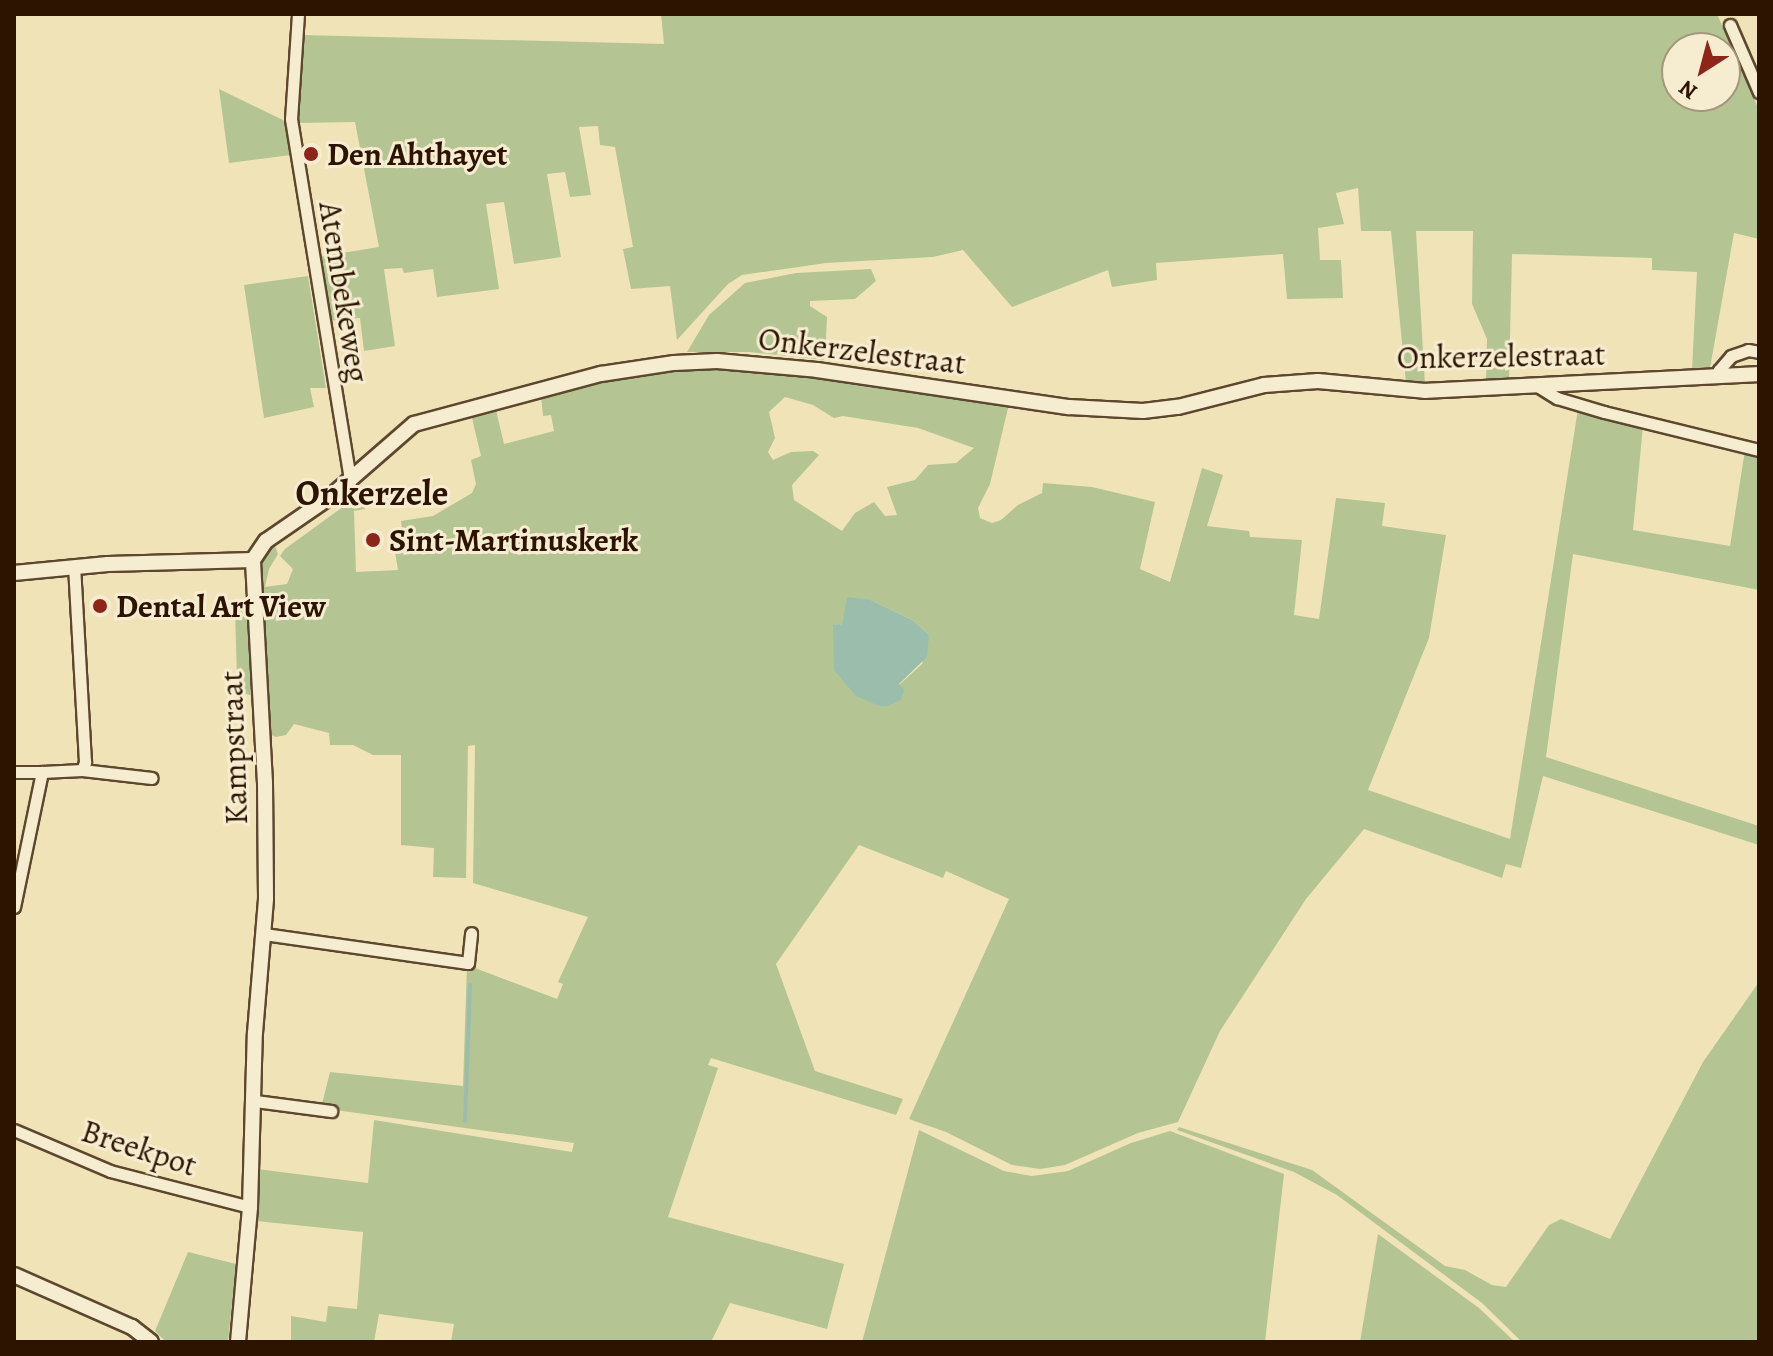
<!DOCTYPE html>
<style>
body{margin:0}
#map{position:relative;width:1773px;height:1356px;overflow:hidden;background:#f1e3b8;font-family:Alegreya,serif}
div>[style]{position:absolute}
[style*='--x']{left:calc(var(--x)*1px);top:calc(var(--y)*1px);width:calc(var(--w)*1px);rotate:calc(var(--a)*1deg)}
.green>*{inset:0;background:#b4c593}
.water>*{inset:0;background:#9bbeac}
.stream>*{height:4px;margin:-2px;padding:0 2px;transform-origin:2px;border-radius:2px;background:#9bbeac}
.roads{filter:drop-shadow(2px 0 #5d482e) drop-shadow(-2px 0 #5d482e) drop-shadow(0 2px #5d482e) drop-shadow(0 -2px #5d482e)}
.minor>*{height:11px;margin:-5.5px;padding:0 5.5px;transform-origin:5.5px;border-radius:5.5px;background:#f6edd1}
.tertiary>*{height:14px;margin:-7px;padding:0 7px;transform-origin:7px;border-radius:7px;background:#f6edd1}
.dots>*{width:22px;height:22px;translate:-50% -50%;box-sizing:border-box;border:4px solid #f6edd1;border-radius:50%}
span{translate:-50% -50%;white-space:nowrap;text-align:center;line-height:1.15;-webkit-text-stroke:6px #f6edd1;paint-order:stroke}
.poi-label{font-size:32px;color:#2c1400;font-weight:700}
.left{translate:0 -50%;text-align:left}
.street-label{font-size:32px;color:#2c1400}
.quarter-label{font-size:36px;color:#2c1400;font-weight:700}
.frame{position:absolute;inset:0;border:16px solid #2c1400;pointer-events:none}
.north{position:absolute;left:1661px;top:32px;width:80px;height:80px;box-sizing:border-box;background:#f6edd1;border:2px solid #a5967d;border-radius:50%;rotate:216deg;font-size:22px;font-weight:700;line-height:32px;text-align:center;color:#2c1400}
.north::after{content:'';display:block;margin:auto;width:28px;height:36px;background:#8f2418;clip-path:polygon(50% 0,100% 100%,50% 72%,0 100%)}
</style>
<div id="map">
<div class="green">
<i style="clip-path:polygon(evenodd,661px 14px,1717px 14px,1759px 110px,1759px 239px,1734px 233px,1710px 368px,1692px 369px,1697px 272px,1652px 270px,1652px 258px,1512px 254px,1509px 379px,1486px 379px,1487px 339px,1472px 304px,1473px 231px,1416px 231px,1425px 385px,1406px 383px,1391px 231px,1361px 231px,1358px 188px,1336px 193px,1344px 224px,1318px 228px,1320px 260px,1341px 260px,1343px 298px,1287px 299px,1283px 254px,1156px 263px,1157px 280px,1112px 287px,1108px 270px,1012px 307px,963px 250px,933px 257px,826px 263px,742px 275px,728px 284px,677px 340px,670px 286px,631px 289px,623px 249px,633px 247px,615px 147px,600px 145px,598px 126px,579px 127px,591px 195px,570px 197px,565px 172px,547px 174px,561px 257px,514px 264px,504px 202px,486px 204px,499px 289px,437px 297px,433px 269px,404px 273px,402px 268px,384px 269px,395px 346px,364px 351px,360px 318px,326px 321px,317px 257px,379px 247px,355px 122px,297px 123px,302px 35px,664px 44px,661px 14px,1677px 48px,1725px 48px,1725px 96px,1677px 96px,1677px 48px)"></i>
<i style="clip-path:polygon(219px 89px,283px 120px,287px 125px,291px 155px,229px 163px)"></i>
<i style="clip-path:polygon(871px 269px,876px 281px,855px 299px,810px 301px,810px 306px,827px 317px,825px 360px,749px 352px,687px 352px,709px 315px,745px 283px,796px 273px)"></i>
<i style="clip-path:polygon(308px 276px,326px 388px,310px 388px,314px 407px,264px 418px,244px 285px)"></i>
<i style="clip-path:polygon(evenodd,742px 365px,1009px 404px,990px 484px,978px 508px,980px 518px,992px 523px,1001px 520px,1018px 505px,1042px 493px,1043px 483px,1092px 487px,1155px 502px,1140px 569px,1170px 582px,1202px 468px,1223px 475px,1207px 526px,1249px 531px,1250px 537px,1302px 540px,1294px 615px,1319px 619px,1336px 498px,1385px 503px,1382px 526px,1446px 535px,1429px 638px,1368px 790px,1510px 839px,1578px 409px,1643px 426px,1633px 530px,1730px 546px,1745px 450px,1759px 453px,1759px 590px,1573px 554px,1546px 757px,1759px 826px,1759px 845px,1543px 776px,1521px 868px,1506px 864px,1502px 878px,1364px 829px,1306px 899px,1220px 1031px,1178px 1122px,1138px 1133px,1065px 1165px,1040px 1169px,1012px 1165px,946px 1132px,909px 1119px,1009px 899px,946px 871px,943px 878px,859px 845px,776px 964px,815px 1071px,903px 1099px,896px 1115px,711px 1058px,708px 1065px,718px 1068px,668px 1217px,844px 1264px,827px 1329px,730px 1303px,711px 1342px,451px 1342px,454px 1324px,379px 1314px,374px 1342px,291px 1342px,291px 1316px,326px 1322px,328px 1306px,357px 1309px,363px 1232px,256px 1221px,257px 1169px,368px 1183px,374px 1120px,572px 1152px,574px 1143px,321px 1108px,330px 1072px,463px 1086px,467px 965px,557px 999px,563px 984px,558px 982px,588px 917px,473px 883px,475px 745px,468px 746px,466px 878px,433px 877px,434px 848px,401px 845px,401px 755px,373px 755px,353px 745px,330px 745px,329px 733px,294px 724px,286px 735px,276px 737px,267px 733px,264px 699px,246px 694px,237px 679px,235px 611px,249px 609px,247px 562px,275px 546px,278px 554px,269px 569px,265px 587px,287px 584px,293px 569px,280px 556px,285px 549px,344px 506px,362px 486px,366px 486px,365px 509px,354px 511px,356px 572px,398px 570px,395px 552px,405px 553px,401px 521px,433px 516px,472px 493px,476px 484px,471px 460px,481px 456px,471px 414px,496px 410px,504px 444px,554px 431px,551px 415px,543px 416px,541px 396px,654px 367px,742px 365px,785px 397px,813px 405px,834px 418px,843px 416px,918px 428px,974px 448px,956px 463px,928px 465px,915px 480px,887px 487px,897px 515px,885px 516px,874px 502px,855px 513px,842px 531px,794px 500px,792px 485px,819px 455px,813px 451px,791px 452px,773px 460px,768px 452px,775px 438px,769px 412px,785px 397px,742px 365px,871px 600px,914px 621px,929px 635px,922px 664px,899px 685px,833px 624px,842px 626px,871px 600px)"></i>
<i style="clip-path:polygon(1759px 982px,1759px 1342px,1522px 1342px,1482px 1303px,1337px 1195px,1294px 1172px,1177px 1130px,1179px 1127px,1312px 1170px,1445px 1266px,1465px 1270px,1492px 1285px,1506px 1287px,1549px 1225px,1561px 1219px,1610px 1239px,1703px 1062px)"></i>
<i style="clip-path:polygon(919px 1130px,1004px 1171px,1032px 1176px,1068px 1171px,1131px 1143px,1170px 1131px,1284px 1174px,1265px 1342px,862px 1342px)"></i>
<i style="clip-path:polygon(1378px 1234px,1479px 1308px,1515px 1342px,1360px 1342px)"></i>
<i style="clip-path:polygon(188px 1252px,236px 1264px,228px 1342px,166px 1342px,155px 1331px)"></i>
</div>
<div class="water">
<i style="clip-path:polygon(847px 597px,871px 600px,914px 621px,929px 635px,927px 657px,899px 684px,904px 690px,901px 700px,888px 706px,879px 706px,856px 696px,834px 670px,833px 624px,842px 625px)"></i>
</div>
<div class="stream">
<i style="--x:465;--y:1121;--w:136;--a:-87.9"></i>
</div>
<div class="roads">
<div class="minor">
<i style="--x:298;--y:14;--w:105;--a:93.8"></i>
<i style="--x:291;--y:119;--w:367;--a:80.7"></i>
<i style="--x:1730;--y:25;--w:73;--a:66.6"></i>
<i style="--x:1719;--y:376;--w:6;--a:-90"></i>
<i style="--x:1719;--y:370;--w:18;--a:-49"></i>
<i style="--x:1731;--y:356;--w:18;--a:-19"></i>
<i style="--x:1748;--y:350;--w:11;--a:10"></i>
<i style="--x:1536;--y:385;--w:25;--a:32"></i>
<i style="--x:1557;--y:398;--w:49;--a:16.6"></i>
<i style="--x:1604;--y:412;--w:160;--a:13.8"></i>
<i style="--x:82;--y:770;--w:70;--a:6.5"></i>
<i style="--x:14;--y:772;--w:28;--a:0"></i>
<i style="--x:14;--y:907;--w:138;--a:-78.3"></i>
<i style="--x:42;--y:772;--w:40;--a:-2.9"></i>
<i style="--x:82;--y:770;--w:9;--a:-69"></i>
<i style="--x:85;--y:762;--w:195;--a:-93.2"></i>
<i style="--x:264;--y:934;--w:206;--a:8.1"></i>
<i style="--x:468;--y:963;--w:30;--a:-84"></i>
<i style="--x:255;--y:1101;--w:77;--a:7.5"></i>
<i style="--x:14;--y:1130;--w:104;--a:23.1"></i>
<i style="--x:110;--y:1171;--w:145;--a:14.4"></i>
</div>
<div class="tertiary">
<i style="--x:253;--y:560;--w:23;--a:-56"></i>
<i style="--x:266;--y:541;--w:78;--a:-34.5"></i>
<i style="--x:330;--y:497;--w:111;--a:-41"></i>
<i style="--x:414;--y:424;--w:194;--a:-15"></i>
<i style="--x:601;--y:374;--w:74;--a:-8.6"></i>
<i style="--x:674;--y:363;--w:43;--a:-2.7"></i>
<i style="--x:717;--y:361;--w:100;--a:5.1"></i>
<i style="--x:817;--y:370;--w:255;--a:8.4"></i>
<i style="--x:1069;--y:407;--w:74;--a:3.1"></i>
<i style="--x:1143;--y:411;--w:35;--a:-7"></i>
<i style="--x:1178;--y:407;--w:89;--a:-14.3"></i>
<i style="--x:1264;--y:385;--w:54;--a:-4.2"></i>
<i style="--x:1318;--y:381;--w:107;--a:5.3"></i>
<i style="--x:1425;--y:391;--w:334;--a:-2.9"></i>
<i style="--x:14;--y:573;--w:94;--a:-5.5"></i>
<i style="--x:108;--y:564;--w:145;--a:-1.6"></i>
<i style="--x:14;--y:1275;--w:129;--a:23.8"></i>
<i style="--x:132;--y:1327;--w:24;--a:38"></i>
<i style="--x:238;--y:1342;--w:136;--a:-84.9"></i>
<i style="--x:250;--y:1207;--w:174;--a:-88.4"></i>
<i style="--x:255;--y:1033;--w:135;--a:-85.3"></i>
<i style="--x:266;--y:898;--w:115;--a:-90.5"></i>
<i style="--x:265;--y:783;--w:223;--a:-93.1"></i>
</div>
</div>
<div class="dots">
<i style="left:311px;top:154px;background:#8f2418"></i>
<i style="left:373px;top:540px;background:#8f2418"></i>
<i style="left:100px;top:606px;background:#8f2418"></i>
</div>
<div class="poi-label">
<span class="left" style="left:327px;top:154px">Den Ahthayet</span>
<span class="left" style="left:389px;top:540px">Sint-Martinuskerk</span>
<span class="left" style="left:116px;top:606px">Dental Art View</span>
</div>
<div class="street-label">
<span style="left:344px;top:292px;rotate:81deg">Atembekeweg</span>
<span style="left:862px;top:351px;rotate:7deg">Onkerzelestraat</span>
<span style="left:1501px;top:356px;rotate:-1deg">Onkerzelestraat</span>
<span style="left:234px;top:748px;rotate:-92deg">Kampstraat</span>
<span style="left:139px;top:1148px;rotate:18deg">Breekpot</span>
</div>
<div class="quarter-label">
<span style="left:372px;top:493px">Onkerzele</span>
</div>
<div class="frame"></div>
<div class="north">N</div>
</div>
